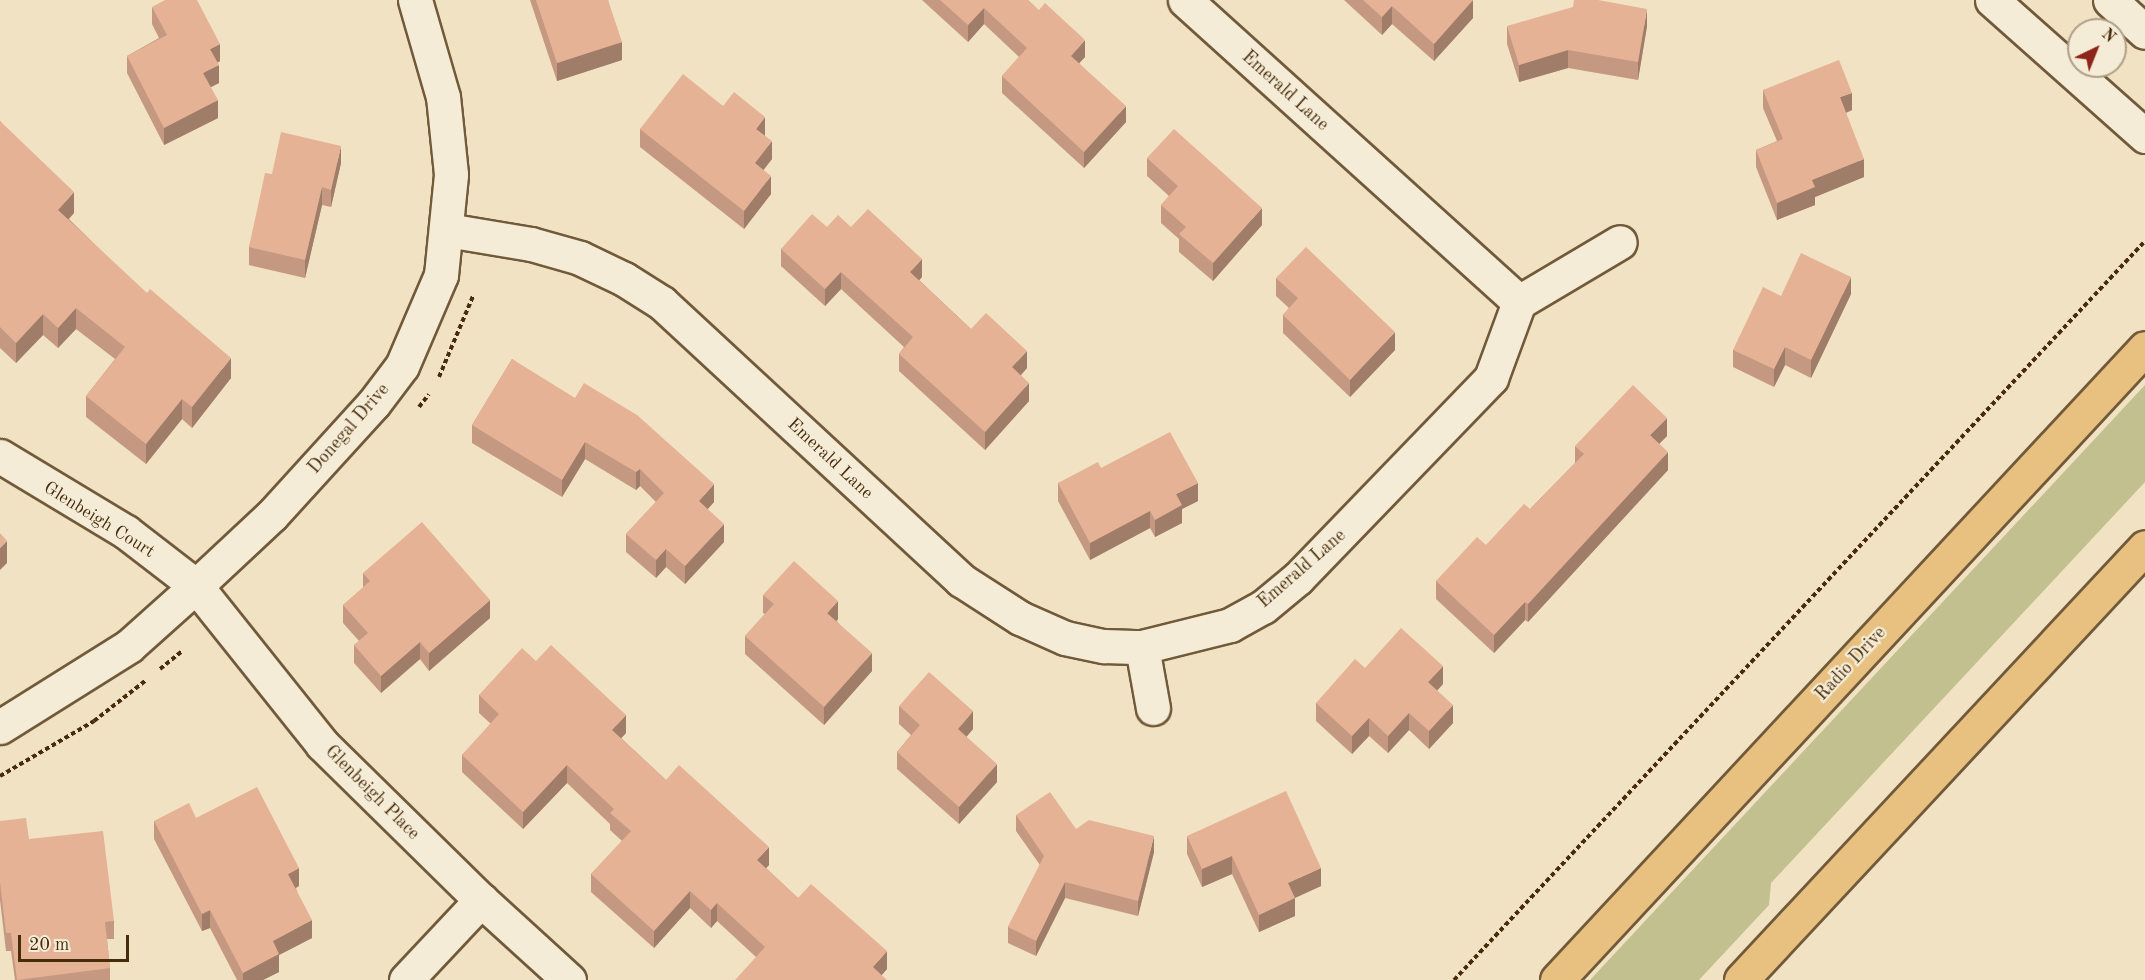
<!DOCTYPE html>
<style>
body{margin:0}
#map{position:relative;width:2145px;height:980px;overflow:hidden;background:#f0e2c2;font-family:"Old Standard TT",serif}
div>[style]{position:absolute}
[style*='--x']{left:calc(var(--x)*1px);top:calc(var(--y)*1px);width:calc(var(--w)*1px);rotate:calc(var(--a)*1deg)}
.green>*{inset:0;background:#c2c08e}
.path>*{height:4px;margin-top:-2px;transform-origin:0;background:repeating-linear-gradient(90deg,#472c0c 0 4.5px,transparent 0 7.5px)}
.roads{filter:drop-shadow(2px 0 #715a3a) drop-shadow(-2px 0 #715a3a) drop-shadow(0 2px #715a3a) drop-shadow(0 -2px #715a3a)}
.minor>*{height:33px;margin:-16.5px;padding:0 16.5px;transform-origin:16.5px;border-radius:16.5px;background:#f5ecd7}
.major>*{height:33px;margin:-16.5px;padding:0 16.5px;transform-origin:16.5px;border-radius:16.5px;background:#e8c181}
.wall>*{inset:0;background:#c59981}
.shaded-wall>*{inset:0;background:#a07d69}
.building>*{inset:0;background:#e5b296}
span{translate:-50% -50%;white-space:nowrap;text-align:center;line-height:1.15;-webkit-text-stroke:4.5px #f5ecd7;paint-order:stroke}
.street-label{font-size:18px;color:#472c0c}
.north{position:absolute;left:2067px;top:18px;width:60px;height:60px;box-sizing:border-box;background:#f5ecd7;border:2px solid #af9f86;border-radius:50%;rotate:43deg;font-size:16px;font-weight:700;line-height:24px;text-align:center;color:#472c0c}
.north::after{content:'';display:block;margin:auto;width:21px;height:27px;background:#8f2418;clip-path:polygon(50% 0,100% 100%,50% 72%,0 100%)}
.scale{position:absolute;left:18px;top:935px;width:111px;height:27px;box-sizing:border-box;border:3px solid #472c0c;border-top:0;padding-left:8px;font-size:18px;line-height:21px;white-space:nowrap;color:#472c0c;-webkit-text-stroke:4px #f5ecd7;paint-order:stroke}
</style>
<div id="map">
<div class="green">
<i style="clip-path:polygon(2145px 385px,2145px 482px,1771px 883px,1769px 905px,1699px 980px,1590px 980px)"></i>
</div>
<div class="path">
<i style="--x:439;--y:377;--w:88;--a:-67.2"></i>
<i style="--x:419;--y:407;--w:16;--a:-52"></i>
<i style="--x:160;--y:669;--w:28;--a:-39"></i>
<i style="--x:0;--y:776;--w:109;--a:-30.3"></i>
<i style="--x:94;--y:721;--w:65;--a:-38.1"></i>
<i style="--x:1454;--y:980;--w:1012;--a:-46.92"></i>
</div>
<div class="roads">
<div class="minor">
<i style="--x:1185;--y:0;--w:450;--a:42.1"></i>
<i style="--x:1992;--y:0;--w:205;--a:41.6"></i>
<i style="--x:2110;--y:0;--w:47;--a:42.4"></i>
<i style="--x:447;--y:230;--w:85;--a:9.5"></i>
<i style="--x:531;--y:244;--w:51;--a:15.9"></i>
<i style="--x:580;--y:258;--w:49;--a:25.5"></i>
<i style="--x:624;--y:279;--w:45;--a:32.3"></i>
<i style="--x:662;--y:303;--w:408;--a:42.8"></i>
<i style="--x:961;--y:580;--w:70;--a:32.8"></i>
<i style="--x:1020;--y:618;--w:49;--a:24"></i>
<i style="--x:1065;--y:638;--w:40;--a:12"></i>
<i style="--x:1104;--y:646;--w:38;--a:2"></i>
<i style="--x:1142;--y:647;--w:91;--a:-14"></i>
<i style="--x:1230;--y:625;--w:38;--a:-29"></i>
<i style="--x:1263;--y:607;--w:45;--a:-39.6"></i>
<i style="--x:1298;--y:578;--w:278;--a:-46"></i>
<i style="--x:1491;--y:378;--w:81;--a:-69.8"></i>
<i style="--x:1519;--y:302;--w:117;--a:-30.7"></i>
<i style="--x:0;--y:456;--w:147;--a:31.1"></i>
<i style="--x:126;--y:532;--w:88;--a:37.6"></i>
<i style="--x:196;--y:586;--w:202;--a:51.4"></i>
<i style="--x:322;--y:744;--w:223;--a:44.5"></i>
<i style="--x:481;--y:900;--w:119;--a:42.3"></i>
<i style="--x:1142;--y:647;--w:62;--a:79.8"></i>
<i style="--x:0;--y:727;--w:152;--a:-32.1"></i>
<i style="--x:129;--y:646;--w:90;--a:-41.8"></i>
<i style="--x:196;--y:586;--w:104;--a:-43.1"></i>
<i style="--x:272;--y:515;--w:151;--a:-47.7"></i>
<i style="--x:374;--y:403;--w:46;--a:-52.9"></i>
<i style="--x:402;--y:366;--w:99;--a:-66.8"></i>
<i style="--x:441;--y:275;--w:101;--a:-84.3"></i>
<i style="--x:451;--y:174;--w:77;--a:-95.9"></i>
<i style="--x:443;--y:97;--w:101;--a:-106.1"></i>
<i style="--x:406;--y:980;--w:110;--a:-46.8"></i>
</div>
<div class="major">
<i style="--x:1557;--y:980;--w:863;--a:-47.07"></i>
<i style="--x:1741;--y:980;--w:592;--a:-46.98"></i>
</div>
</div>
<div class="wall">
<i style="clip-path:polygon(530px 0,608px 0,622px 60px,557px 81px)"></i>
<i style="clip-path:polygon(922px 0,1028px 0,1085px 57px,1079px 63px,1126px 122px,1084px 168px,1002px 93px,1002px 76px,1019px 57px,984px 24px,968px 42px)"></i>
<i style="clip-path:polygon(1344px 0,1473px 0,1473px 18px,1434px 61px,1392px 24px,1382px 35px)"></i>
<i style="clip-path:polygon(152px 7px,220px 61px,217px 63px,219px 83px,211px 87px,218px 118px,164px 145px,127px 73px,127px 56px,159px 38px,152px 24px)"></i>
<i style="clip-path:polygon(1507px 26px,1647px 26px,1638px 80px,1568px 68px,1519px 82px,1507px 44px)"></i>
<i style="clip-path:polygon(1763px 90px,1852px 110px,1846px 113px,1864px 177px,1815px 197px,1815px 205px,1777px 220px,1756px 167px,1756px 150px,1777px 141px,1763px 108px)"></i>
<i style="clip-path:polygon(723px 106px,765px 135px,765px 136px,772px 159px,763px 170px,771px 194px,744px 229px,640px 147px,640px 129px)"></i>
<i style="clip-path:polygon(0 121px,74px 213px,69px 219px,231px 378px,192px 428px,182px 419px,146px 464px,86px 417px,86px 396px,115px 359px,76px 329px,58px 348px,43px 335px,16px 363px,0 348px)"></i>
<i style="clip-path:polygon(1147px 158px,1262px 225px,1213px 281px,1179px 252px,1179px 239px,1161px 223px,1161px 205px,1169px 196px,1147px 176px)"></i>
<i style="clip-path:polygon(341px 163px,331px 207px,322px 205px,305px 278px,249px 265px,249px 247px,272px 174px)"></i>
<i style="clip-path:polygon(827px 227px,851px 227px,922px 277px,919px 280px,971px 329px,1027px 368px,1021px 375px,1029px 401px,985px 450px,899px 371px,899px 354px,904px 347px,841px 289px,825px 306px,781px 266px,781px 249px)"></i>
<i style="clip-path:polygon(1276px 278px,1395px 350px,1350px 397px,1283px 333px,1283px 315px,1289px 308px,1276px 296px)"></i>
<i style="clip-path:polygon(1851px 294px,1811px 378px,1785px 365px,1774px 387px,1733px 367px,1733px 350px,1781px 296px)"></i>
<i style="clip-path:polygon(512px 359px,714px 502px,707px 509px,724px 542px,685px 584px,666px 567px,656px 578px,626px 552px,626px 534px,656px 502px,640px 486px,636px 490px,585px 459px,562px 497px,472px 443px,472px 425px)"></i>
<i style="clip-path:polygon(1667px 436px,1659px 444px,1668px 470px,1528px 622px,1525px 620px,1494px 653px,1436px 599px,1436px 581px,1486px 545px,1530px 509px,1575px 463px,1575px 446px)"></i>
<i style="clip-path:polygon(1101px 468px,1198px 501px,1182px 509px,1182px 523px,1155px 537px,1150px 528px,1090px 560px,1058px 501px,1058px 483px)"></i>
<i style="clip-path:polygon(363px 573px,490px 618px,429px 671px,420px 659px,381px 693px,354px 663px,354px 645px,359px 641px,343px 623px,343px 605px,363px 588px)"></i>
<i style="clip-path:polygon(763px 595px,838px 619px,837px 621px,872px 671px,824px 725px,745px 654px,745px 636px,765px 614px,763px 613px)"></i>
<i style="clip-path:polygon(536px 661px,626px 733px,621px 738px,666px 780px,769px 865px,766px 868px,798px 898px,887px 969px,882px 975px,756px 957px,717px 921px,711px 928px,690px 908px,654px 948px,591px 892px,591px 874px,622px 841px,610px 830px,610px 824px,567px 783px,523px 829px,462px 772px,462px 755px,491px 724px,479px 713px,479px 695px)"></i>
<i style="clip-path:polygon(1365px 668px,1443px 684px,1437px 691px,1453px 723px,1429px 749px,1409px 730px,1388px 753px,1369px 736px,1352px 754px,1316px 721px,1316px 703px)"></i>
<i style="clip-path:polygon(899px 706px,973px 729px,966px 737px,997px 782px,959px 824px,897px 769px,897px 752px,911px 735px,899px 724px)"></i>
<i style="clip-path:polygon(1016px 815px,1076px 829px,1154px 852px,1138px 916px,1065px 898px,1036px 956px,1008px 943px,1008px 927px,1040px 865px,1016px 831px)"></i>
<i style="clip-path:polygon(196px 818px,299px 886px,296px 888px,312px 938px,279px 955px,279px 972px,263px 980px,237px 980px,210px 928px,202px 931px,154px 839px,154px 821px)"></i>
<i style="clip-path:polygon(0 821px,29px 839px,114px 921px,114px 939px,107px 939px,110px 968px,110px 980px,15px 980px,11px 951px,6px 951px,0 900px)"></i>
<i style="clip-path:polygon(1187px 836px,1321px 886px,1295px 898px,1295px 916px,1259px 932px,1232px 874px,1202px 887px,1187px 854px)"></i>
</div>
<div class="shaded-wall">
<i style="clip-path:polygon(1473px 0,1473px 18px,1434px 61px,1434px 44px)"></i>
<i style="clip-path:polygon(1392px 6px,1392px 24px,1382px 35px,1382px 17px)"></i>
<i style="clip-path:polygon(984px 8px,984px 24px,968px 42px,968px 25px)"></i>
<i style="clip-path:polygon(1647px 9px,1647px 26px,1638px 80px,1638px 62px)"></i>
<i style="clip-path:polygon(1085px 40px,1085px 57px,1071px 72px,1071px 56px)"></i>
<i style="clip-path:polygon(622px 42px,622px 60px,557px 81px,557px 63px)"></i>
<i style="clip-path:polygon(220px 44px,220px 61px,210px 67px,210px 49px)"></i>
<i style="clip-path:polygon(1568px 50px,1568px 68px,1519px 82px,1519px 65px)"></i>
<i style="clip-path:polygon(219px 65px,219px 83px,203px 91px,203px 73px)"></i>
<i style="clip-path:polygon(1852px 93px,1852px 110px,1840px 115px,1840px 97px)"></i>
<i style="clip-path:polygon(218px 100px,218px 118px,164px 145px,164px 128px)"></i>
<i style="clip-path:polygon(1126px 106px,1126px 122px,1084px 168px,1084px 152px)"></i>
<i style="clip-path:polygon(765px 117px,765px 135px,756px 147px,756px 129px)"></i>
<i style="clip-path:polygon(772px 141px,772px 159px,755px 181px,755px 163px)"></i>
<i style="clip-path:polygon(341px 146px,341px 163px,331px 207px,331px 190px)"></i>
<i style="clip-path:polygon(1864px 159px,1864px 177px,1815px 197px,1815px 205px,1777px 220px,1777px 203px,1812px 180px)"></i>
<i style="clip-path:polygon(771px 176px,771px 194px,744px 229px,744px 211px)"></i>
<i style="clip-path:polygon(322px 187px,322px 205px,305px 278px,305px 260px)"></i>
<i style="clip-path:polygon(74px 192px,74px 213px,58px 230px,58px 210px)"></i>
<i style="clip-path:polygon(1262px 208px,1262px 225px,1213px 281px,1213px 263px)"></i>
<i style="clip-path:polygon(922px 259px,922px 277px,910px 290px,910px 272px)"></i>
<i style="clip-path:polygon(841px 272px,841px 289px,825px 306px,825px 289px)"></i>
<i style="clip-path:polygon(1851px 277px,1851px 294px,1811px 378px,1811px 360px)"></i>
<i style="clip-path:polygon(76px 308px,76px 329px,58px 348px,58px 328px)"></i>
<i style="clip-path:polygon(43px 314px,43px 335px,16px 363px,16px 343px)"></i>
<i style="clip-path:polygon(1395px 332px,1395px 350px,1350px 397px,1350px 380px)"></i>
<i style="clip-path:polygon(1785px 347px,1785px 365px,1774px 387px,1774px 369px)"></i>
<i style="clip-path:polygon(1027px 351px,1027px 368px,1012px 385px,1012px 367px)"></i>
<i style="clip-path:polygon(231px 358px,231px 378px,192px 428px,192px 407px)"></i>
<i style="clip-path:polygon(1029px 383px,1029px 401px,985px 450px,985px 432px)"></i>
<i style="clip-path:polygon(182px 399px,182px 419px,146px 464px,146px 444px)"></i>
<i style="clip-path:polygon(1667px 418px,1667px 436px,1650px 453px,1650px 435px)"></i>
<i style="clip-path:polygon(585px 442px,585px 459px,562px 497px,562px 480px)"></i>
<i style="clip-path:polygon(1668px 452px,1668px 470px,1528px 622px,1528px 604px)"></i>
<i style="clip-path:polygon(640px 469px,640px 486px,636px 490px,636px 472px)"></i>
<i style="clip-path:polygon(1198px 483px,1198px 501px,1182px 509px,1182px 523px,1155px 537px,1155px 520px,1176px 494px)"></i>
<i style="clip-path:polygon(714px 484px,714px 502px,699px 519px,699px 501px)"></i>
<i style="clip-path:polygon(1150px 511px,1150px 528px,1090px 560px,1090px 543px)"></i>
<i style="clip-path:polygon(724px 524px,724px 542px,685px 584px,685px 566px)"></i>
<i style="clip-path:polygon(7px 541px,7px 563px,0 570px,0 548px)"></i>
<i style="clip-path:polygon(666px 549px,666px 567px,656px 578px,656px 560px)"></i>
<i style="clip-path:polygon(490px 600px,490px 618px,429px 671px,429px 653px)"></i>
<i style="clip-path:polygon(838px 601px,838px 619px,827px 630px,827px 613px)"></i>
<i style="clip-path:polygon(1525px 602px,1525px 620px,1494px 653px,1494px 635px)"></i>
<i style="clip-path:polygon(420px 642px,420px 659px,381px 693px,381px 676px)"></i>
<i style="clip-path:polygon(872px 653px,872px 671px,824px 725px,824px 707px)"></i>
<i style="clip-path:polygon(1443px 666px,1443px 684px,1428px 700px,1428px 682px)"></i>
<i style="clip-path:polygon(1453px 705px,1453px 723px,1429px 749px,1429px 731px)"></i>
<i style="clip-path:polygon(973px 711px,973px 729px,958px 747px,958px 729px)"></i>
<i style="clip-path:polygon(1409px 713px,1409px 730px,1388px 753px,1388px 736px)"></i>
<i style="clip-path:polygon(626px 715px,626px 733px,612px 748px,612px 730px)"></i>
<i style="clip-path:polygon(1369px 718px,1369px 736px,1352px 754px,1352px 736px)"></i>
<i style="clip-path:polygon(997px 764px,997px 782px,959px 824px,959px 807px)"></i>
<i style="clip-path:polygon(567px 765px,567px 783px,523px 829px,523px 812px)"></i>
<i style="clip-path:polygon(1154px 836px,1154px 852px,1138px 916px,1138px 901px)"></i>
<i style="clip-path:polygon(769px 847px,769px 865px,757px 878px,757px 860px)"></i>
<i style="clip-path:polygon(1232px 856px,1232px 874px,1202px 887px,1202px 869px)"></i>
<i style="clip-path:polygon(299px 868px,299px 886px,288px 892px,288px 874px)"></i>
<i style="clip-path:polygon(1321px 868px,1321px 886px,1288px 901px,1288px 883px)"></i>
<i style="clip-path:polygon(1065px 882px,1065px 898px,1036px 956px,1036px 941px)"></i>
<i style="clip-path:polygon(690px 891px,690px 908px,654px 948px,654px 931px)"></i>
<i style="clip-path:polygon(1295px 898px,1295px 916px,1259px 932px,1259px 915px)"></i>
<i style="clip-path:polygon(717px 903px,717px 921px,711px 928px,711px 910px)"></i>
<i style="clip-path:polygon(210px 910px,210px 928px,202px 931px,202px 914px)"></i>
<i style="clip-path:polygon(312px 920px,312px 938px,279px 955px,279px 972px,263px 980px,243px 980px,243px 973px,273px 941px)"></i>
<i style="clip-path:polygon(887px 951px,887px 969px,877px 980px,873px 967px)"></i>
</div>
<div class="building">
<i style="clip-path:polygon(165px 0,197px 0,220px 44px,210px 49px,219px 65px,203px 73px,218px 100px,164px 128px,127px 56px,167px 35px,152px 7px)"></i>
<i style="clip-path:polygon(536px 0,608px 0,622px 42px,557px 63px)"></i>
<i style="clip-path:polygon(940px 0,1028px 0,1039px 10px,1045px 3px,1085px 40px,1071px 56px,1126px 106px,1084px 152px,1002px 76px,1027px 48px,984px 8px,968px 25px)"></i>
<i style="clip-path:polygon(1363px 0,1473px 0,1434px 44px,1392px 6px,1382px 17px)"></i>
<i style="clip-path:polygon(1574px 0,1598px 0,1647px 9px,1638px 62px,1568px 50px,1519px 65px,1507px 26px,1573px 7px)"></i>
<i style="clip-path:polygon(1839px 60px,1852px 93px,1840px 97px,1864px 159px,1812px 180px,1815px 187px,1777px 203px,1756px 150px,1783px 139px,1763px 90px)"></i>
<i style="clip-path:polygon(683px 74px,723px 106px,734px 92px,765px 117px,756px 129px,772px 141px,755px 163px,771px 176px,744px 211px,640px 129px)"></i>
<i style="clip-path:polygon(0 121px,74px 192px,58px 210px,147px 293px,150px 289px,231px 358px,192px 407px,182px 399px,146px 444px,86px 396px,125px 347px,76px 308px,58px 328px,43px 314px,16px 343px,0 327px)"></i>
<i style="clip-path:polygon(1174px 129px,1262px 208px,1213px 263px,1179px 234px,1186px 227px,1161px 205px,1178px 186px,1147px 158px)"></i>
<i style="clip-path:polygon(281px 132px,341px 146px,331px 190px,322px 187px,305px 260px,249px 247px,265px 173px,272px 174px)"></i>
<i style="clip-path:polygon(868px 209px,922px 259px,910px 272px,971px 329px,986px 313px,1027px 351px,1012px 367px,1029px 383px,985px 432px,899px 354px,913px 337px,841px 272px,825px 289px,781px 249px,812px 214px,827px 227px,838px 215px,851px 227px)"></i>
<i style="clip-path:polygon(1306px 247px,1395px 332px,1350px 380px,1283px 315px,1298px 298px,1276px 278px)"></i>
<i style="clip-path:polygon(1801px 253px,1851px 277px,1811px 360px,1785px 347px,1774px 369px,1733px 350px,1763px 287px,1781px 296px)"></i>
<i style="clip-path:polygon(512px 359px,575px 398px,584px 383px,637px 415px,714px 484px,699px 501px,724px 524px,685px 566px,666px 549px,656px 560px,626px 534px,664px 493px,640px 469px,636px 472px,585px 442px,562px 480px,472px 425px)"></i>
<i style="clip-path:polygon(1633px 385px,1667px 418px,1650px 435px,1668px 452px,1528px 604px,1525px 602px,1494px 635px,1436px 581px,1477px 537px,1486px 545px,1524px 504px,1530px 509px,1584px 454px,1575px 446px)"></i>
<i style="clip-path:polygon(1170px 432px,1198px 483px,1176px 494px,1182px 505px,1155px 520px,1150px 511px,1090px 543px,1058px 483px,1098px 462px,1101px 468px)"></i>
<i style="clip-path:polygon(422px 522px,490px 600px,429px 653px,420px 642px,381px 676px,354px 645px,368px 633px,343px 605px,370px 581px,363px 573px)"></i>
<i style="clip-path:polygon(0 533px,7px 541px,0 548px)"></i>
<i style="clip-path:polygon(794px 561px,838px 601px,827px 613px,872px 653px,824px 707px,745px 636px,774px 604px,763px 595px)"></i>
<i style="clip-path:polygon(1401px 628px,1443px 666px,1428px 682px,1453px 705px,1429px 731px,1409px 713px,1388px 736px,1369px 718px,1352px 736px,1316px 703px,1355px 659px,1365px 668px)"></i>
<i style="clip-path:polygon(551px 645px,626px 715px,612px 730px,666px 780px,679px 765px,769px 847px,757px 860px,798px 898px,811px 884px,887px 951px,873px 967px,887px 980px,735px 980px,765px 947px,717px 903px,711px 910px,690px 891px,654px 931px,591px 874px,631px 831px,610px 813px,614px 809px,567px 765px,523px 812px,462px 755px,499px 714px,479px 695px,522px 648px,536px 661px)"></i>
<i style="clip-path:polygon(929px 672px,973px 711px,958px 729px,997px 764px,959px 807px,897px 752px,920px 725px,899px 706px)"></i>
<i style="clip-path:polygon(257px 787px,299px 868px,288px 874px,312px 920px,273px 941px,279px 954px,243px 973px,210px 910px,202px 914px,154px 821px,189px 803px,196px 818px)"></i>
<i style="clip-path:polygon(1286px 791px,1321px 868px,1288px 883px,1295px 898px,1259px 915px,1232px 856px,1202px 869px,1187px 836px)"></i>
<i style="clip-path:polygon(1050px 792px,1076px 829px,1089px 820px,1154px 836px,1138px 901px,1065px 882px,1036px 941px,1008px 927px,1044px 856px,1016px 815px)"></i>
<i style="clip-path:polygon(26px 818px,29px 839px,103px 831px,114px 921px,105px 922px,110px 968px,17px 980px,11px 933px,6px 933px,0 882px,0 821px)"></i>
</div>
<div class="street-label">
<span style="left:1285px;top:91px;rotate:42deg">Emerald Lane</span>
<span style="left:349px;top:429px;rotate:-49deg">Donegal Drive</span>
<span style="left:830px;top:459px;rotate:43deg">Emerald Lane</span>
<span style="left:99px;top:520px;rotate:32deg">Glenbeigh Court</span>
<span style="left:1302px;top:569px;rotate:-41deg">Emerald Lane</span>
<span style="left:1851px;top:664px;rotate:-47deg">Radio Drive</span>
<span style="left:372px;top:793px;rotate:45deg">Glenbeigh Place</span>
</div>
<div class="north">N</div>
<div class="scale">20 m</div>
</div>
